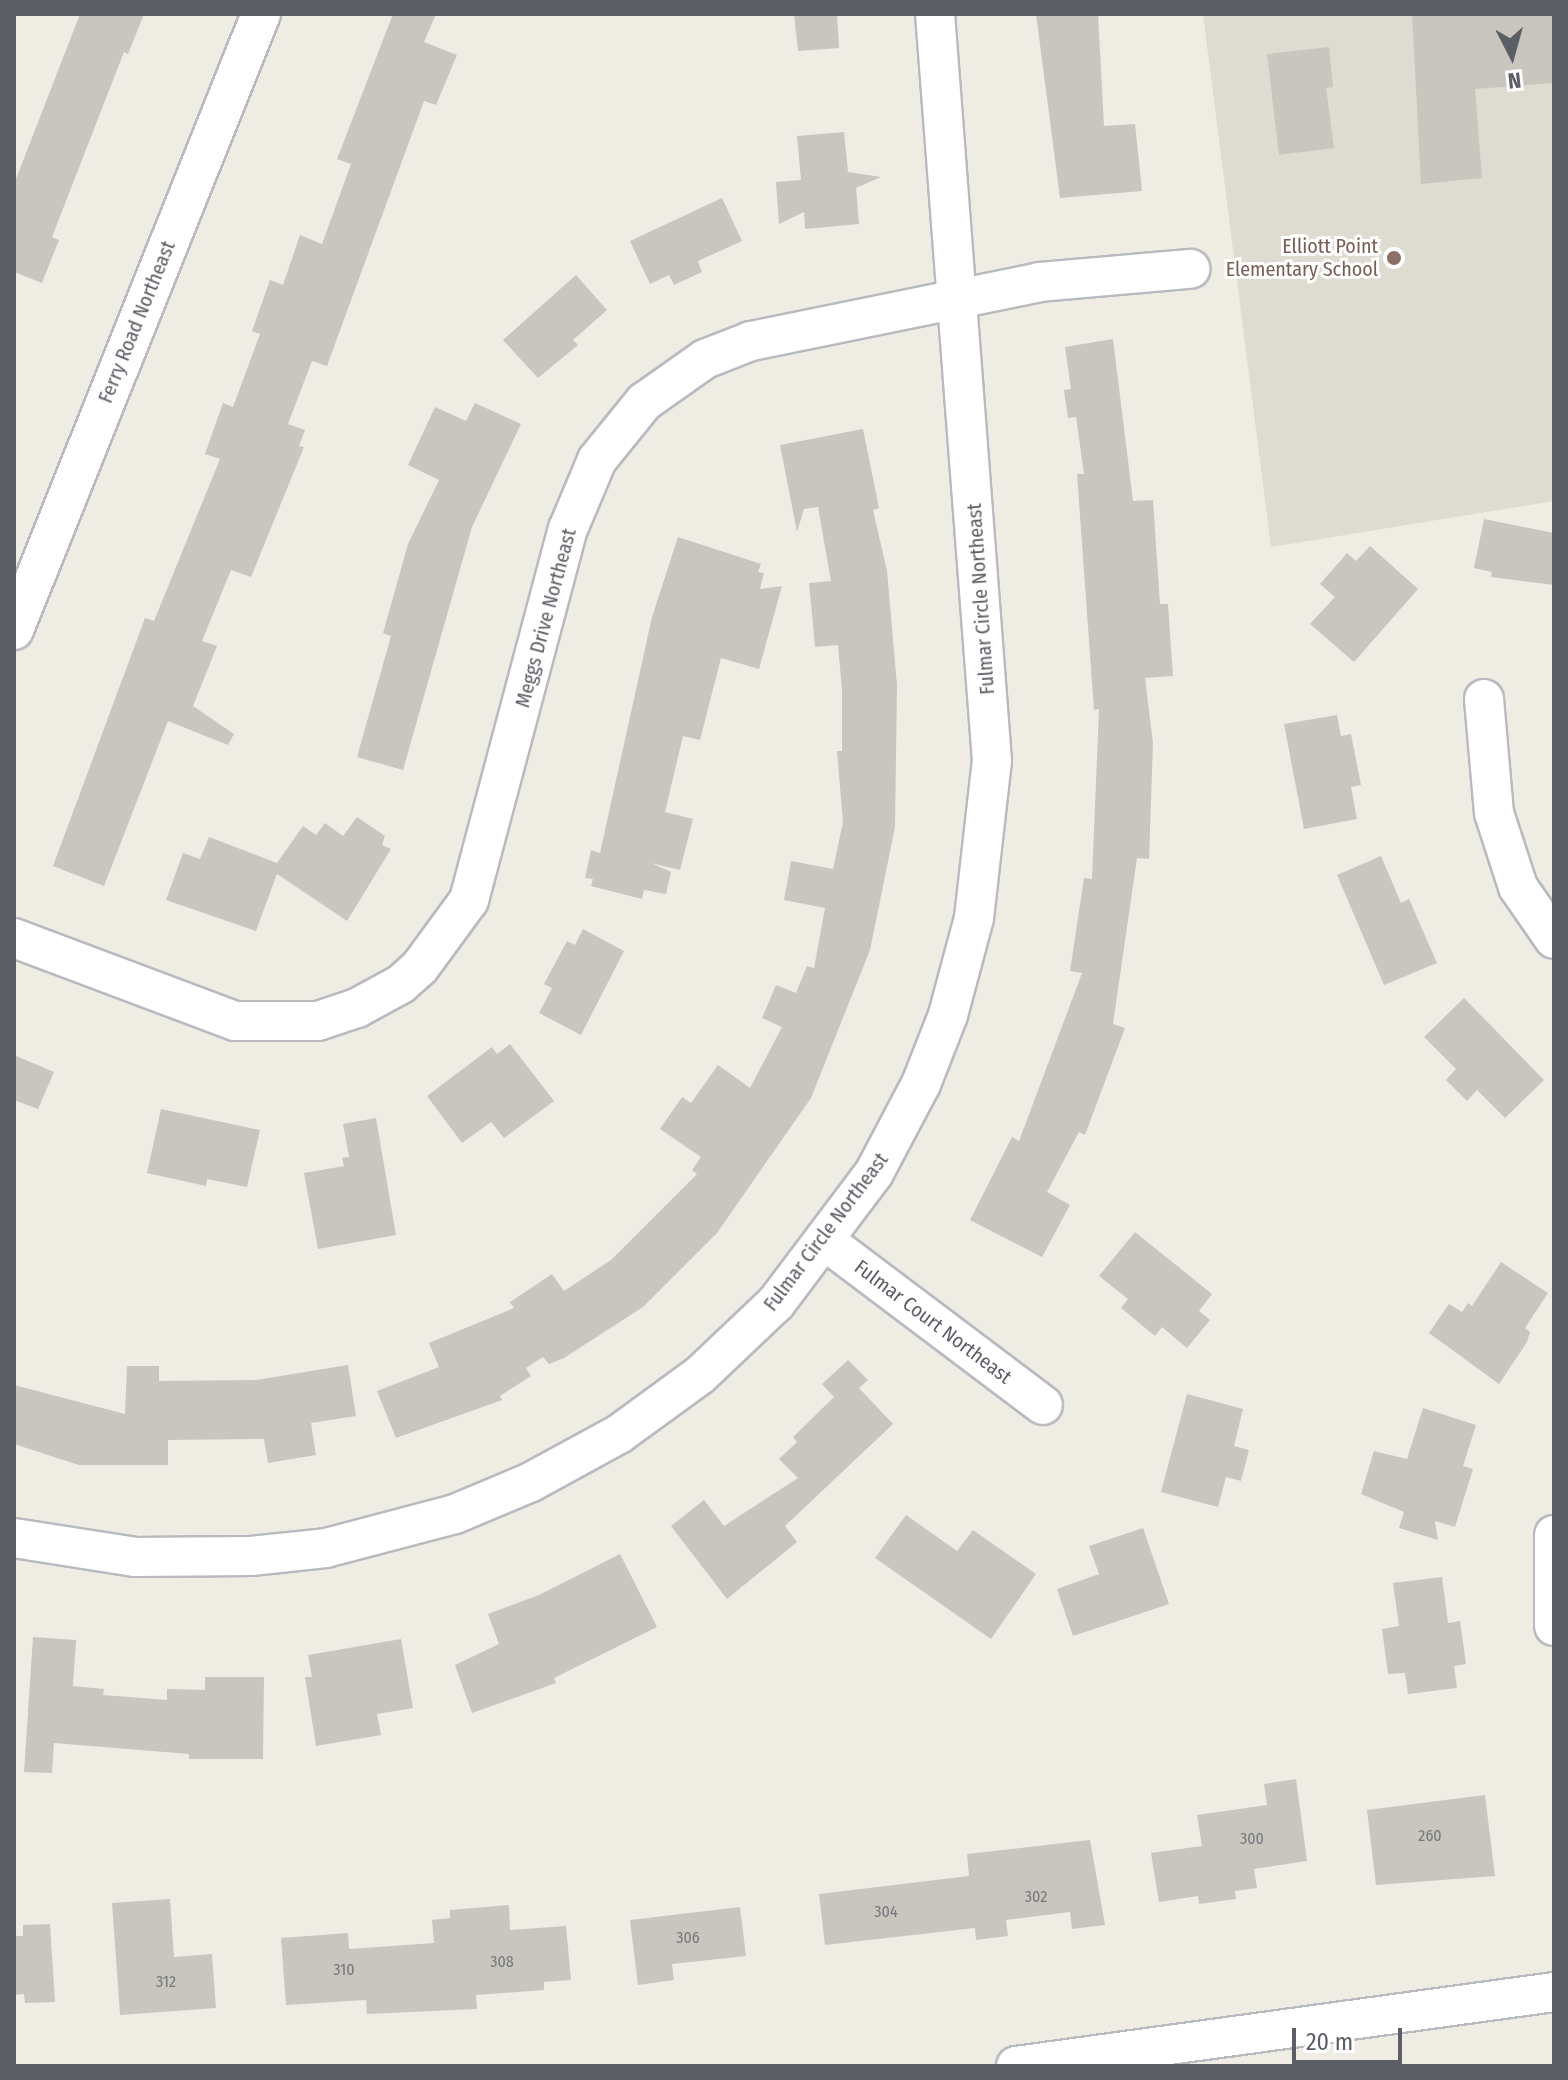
<!DOCTYPE html>
<style>
body{margin:0}
#map{position:relative;width:1568px;height:2080px;overflow:hidden;background:#eeece3;font-family:"Fira Sans Condensed",sans-serif}
div>[style]{position:absolute}
[style*='--x']{left:calc(var(--x)*1px);top:calc(var(--y)*1px);width:calc(var(--w)*1px);rotate:calc(var(--a)*1deg)}
.education>*{inset:0;background:#dedbd1}
.building>*{inset:0;background:#c9c6c0}
.roads{filter:drop-shadow(2px 0 #b8babf) drop-shadow(-2px 0 #b8babf) drop-shadow(0 2px #b8babf) drop-shadow(0 -2px #b8babf)}
.minor>*{height:38px;margin:-19px;padding:0 19px;transform-origin:19px;border-radius:19px;background:#fff}
.dots>*{width:22px;height:22px;translate:-50% -50%;box-sizing:border-box;border:4px solid #fff;border-radius:50%}
span{translate:-50% -50%;white-space:nowrap;text-align:center;line-height:1.15;-webkit-text-stroke:6px #fff;paint-order:stroke}
.number-label{font-size:16px;color:#76787b}
.number-label span{-webkit-text-stroke-width:0}
.education-label{font-size:20px;color:#785e54}
.right{translate:-100% -50%;text-align:right}
.street-label{font-size:20px;color:#5b5e64}
.frame{position:absolute;inset:0;border:16px solid #5b5e64;pointer-events:none}
.north{position:absolute;left:1472px;top:16px;width:80px;height:80px;-webkit-text-stroke:6px #fff;paint-order:stroke;rotate:174deg;font-size:22px;font-weight:700;line-height:32px;text-align:center;color:#5b5e64}
.north::after{content:'';display:block;margin:auto;width:28px;height:36px;background:#5b5e64;clip-path:polygon(50% 0,100% 100%,50% 72%,0 100%)}
.scale{position:absolute;left:1292px;top:2028px;width:110px;height:36px;box-sizing:border-box;border:4px solid #5b5e64;border-top:0;padding-left:10px;font-size:24px;line-height:28px;white-space:nowrap;color:#5b5e64;-webkit-text-stroke:6px #fff;paint-order:stroke}
</style>
<div id="map">
<div class="education">
<i style="clip-path:polygon(1203px 14px,1554px 14px,1554px 501px,1271px 547px)"></i>
</div>
<div class="building">
<i style="clip-path:polygon(80px 14px,144px 14px,128px 54px,124px 52px,52px 237px,59px 240px,42px 283px,14px 272px,14px 184px)"></i>
<i style="clip-path:polygon(393px 14px,436px 14px,424px 42px,457px 55px,436px 105px,424px 101px,327px 366px,312px 361px,288px 424px,305px 430px,299px 446px,304px 447px,251px 577px,231px 570px,202px 641px,217px 646px,193px 706px,234px 734px,228px 745px,168px 721px,104px 886px,53px 866px,145px 618px,154px 621px,220px 459px,205px 454px,223px 403px,233px 407px,260px 334px,252px 331px,270px 280px,283px 285px,300px 235px,322px 244px,351px 164px,337px 159px)"></i>
<i style="clip-path:polygon(794px 14px,837px 14px,839px 48px,798px 51px)"></i>
<i style="clip-path:polygon(1036px 14px,1098px 14px,1104px 126px,1135px 124px,1142px 191px,1060px 198px)"></i>
<i style="clip-path:polygon(1412px 14px,1554px 14px,1554px 83px,1475px 89px,1482px 178px,1421px 184px)"></i>
<i style="clip-path:polygon(1329px 47px,1333px 87px,1326px 88px,1334px 148px,1279px 155px,1267px 54px)"></i>
<i style="clip-path:polygon(844px 132px,848px 172px,881px 177px,856px 188px,859px 224px,805px 229px,804px 212px,779px 224px,776px 182px,801px 180px,797px 136px)"></i>
<i style="clip-path:polygon(722px 198px,742px 241px,698px 261px,702px 272px,674px 285px,669px 275px,650px 284px,630px 241px)"></i>
<i style="clip-path:polygon(576px 275px,607px 310px,573px 340px,578px 345px,538px 378px,503px 340px)"></i>
<i style="clip-path:polygon(1113px 339px,1133px 501px,1153px 500px,1160px 604px,1168px 604px,1173px 676px,1145px 678px,1153px 743px,1149px 859px,1137px 858px,1113px 1024px,1125px 1028px,1085px 1135px,1079px 1132px,1047px 1192px,1070px 1205px,1042px 1257px,970px 1220px,1012px 1137px,1019px 1141px,1082px 973px,1070px 971px,1084px 878px,1092px 879px,1099px 709px,1094px 710px,1077px 474px,1084px 474px,1076px 417px,1068px 418px,1064px 390px,1071px 389px,1065px 347px)"></i>
<i style="clip-path:polygon(475px 403px,521px 424px,472px 527px,403px 770px,357px 757px,391px 636px,383px 633px,408px 544px,439px 480px,408px 465px,435px 407px,466px 421px)"></i>
<i style="clip-path:polygon(863px 429px,879px 508px,873px 510px,887px 571px,897px 685px,895px 827px,870px 950px,811px 1098px,717px 1233px,643px 1307px,564px 1358px,549px 1364px,543px 1357px,526px 1368px,531px 1376px,500px 1396px,502px 1400px,396px 1438px,377px 1391px,439px 1367px,429px 1343px,514px 1308px,510px 1302px,552px 1274px,564px 1291px,611px 1260px,697px 1174px,692px 1170px,701px 1157px,660px 1129px,682px 1097px,691px 1103px,718px 1065px,750px 1088px,782px 1027px,762px 1018px,776px 985px,796px 993px,807px 966px,814px 968px,825px 908px,784px 900px,791px 861px,833px 869px,843px 822px,837px 751px,842px 751px,842px 690px,838px 645px,815px 647px,809px 583px,831px 581px,818px 507px,804px 509px,797px 532px,780px 445px)"></i>
<i style="clip-path:polygon(1484px 519px,1554px 533px,1554px 585px,1491px 577px,1492px 572px,1474px 568px)"></i>
<i style="clip-path:polygon(678px 537px,761px 564px,758px 572px,764px 573px,760px 589px,782px 586px,759px 669px,721px 658px,700px 740px,683px 736px,665px 812px,693px 819px,680px 870px,651px 863px,671px 872px,666px 894px,644px 890px,642px 899px,591px 886px,593px 879px,585px 878px,591px 850px,600px 853px,652px 617px)"></i>
<i style="clip-path:polygon(1370px 546px,1418px 589px,1354px 662px,1310px 624px,1335px 597px,1320px 584px,1347px 553px,1356px 561px)"></i>
<i style="clip-path:polygon(1337px 715px,1341px 736px,1351px 734px,1361px 785px,1351px 787px,1357px 819px,1304px 829px,1284px 724px)"></i>
<i style="clip-path:polygon(357px 817px,385px 836px,382px 845px,391px 849px,347px 921px,277px 874px,256px 931px,166px 900px,183px 853px,200px 859px,209px 837px,277px 863px,303px 826px,316px 835px,325px 823px,343px 836px)"></i>
<i style="clip-path:polygon(1381px 856px,1401px 903px,1409px 899px,1437px 963px,1384px 985px,1337px 875px)"></i>
<i style="clip-path:polygon(583px 929px,624px 951px,581px 1035px,539px 1013px,552px 988px,544px 984px,567px 941px,575px 945px)"></i>
<i style="clip-path:polygon(1464px 998px,1544px 1080px,1505px 1118px,1477px 1090px,1467px 1101px,1446px 1080px,1456px 1069px,1424px 1037px)"></i>
<i style="clip-path:polygon(510px 1044px,554px 1101px,504px 1138px,491px 1122px,462px 1143px,427px 1096px,492px 1047px,497px 1054px)"></i>
<i style="clip-path:polygon(14px 1055px,54px 1072px,38px 1109px,14px 1100px)"></i>
<i style="clip-path:polygon(161px 1109px,260px 1130px,247px 1187px,207px 1179px,206px 1186px,147px 1173px)"></i>
<i style="clip-path:polygon(376px 1118px,396px 1235px,318px 1249px,304px 1173px,344px 1166px,342px 1158px,349px 1157px,343px 1124px)"></i>
<i style="clip-path:polygon(1135px 1232px,1212px 1294px,1199px 1311px,1210px 1320px,1187px 1348px,1162px 1327px,1155px 1336px,1121px 1308px,1128px 1299px,1099px 1276px)"></i>
<i style="clip-path:polygon(1501px 1262px,1548px 1293px,1525px 1328px,1530px 1332px,1527px 1342px,1499px 1384px,1429px 1333px,1449px 1304px,1462px 1312px,1468px 1303px,1472px 1306px)"></i>
<i style="clip-path:polygon(848px 1360px,868px 1380px,859px 1388px,893px 1424px,785px 1526px,797px 1542px,727px 1599px,671px 1526px,704px 1500px,724px 1526px,798px 1478px,779px 1459px,797px 1442px,793px 1437px,834px 1397px,822px 1384px)"></i>
<i style="clip-path:polygon(348px 1365px,356px 1416px,311px 1423px,316px 1455px,268px 1463px,264px 1439px,168px 1440px,168px 1465px,79px 1465px,14px 1444px,14px 1385px,125px 1414px,127px 1366px,159px 1366px,159px 1381px,256px 1380px)"></i>
<i style="clip-path:polygon(1187px 1394px,1243px 1409px,1234px 1446px,1249px 1450px,1241px 1481px,1226px 1477px,1218px 1507px,1161px 1492px)"></i>
<i style="clip-path:polygon(1423px 1408px,1476px 1425px,1463px 1466px,1473px 1469px,1455px 1527px,1435px 1521px,1438px 1540px,1399px 1528px,1404px 1512px,1361px 1494px,1374px 1451px,1407px 1459px)"></i>
<i style="clip-path:polygon(906px 1515px,957px 1551px,973px 1530px,1036px 1574px,991px 1639px,875px 1558px)"></i>
<i style="clip-path:polygon(1143px 1528px,1169px 1604px,1073px 1636px,1057px 1589px,1099px 1574px,1089px 1546px)"></i>
<i style="clip-path:polygon(620px 1554px,657px 1627px,554px 1678px,556px 1683px,472px 1713px,455px 1665px,499px 1644px,488px 1614px,539px 1595px)"></i>
<i style="clip-path:polygon(1442px 1577px,1448px 1623px,1460px 1621px,1466px 1664px,1454px 1666px,1457px 1688px,1408px 1694px,1405px 1673px,1388px 1674px,1382px 1629px,1399px 1626px,1393px 1583px)"></i>
<i style="clip-path:polygon(33px 1637px,76px 1640px,73px 1686px,104px 1689px,103px 1695px,167px 1700px,167px 1689px,205px 1690px,205px 1677px,264px 1677px,263px 1759px,189px 1759px,189px 1754px,54px 1743px,52px 1773px,24px 1772px)"></i>
<i style="clip-path:polygon(401px 1639px,413px 1708px,377px 1714px,381px 1735px,316px 1746px,305px 1677px,312px 1677px,308px 1655px)"></i>
<i style="clip-path:polygon(1296px 1779px,1307px 1861px,1254px 1869px,1257px 1888px,1235px 1891px,1236px 1899px,1199px 1904px,1198px 1896px,1159px 1902px,1151px 1853px,1202px 1846px,1197px 1815px,1267px 1805px,1264px 1784px)"></i>
<i style="clip-path:polygon(1485px 1795px,1495px 1876px,1376px 1885px,1367px 1810px)"></i>
<i style="clip-path:polygon(1090px 1840px,1105px 1925px,1072px 1929px,1070px 1912px,1006px 1920px,1008px 1936px,976px 1940px,975px 1928px,825px 1945px,819px 1894px,969px 1876px,967px 1854px)"></i>
<i style="clip-path:polygon(170px 1899px,174px 1957px,212px 1954px,216px 2008px,120px 2015px,112px 1903px)"></i>
<i style="clip-path:polygon(509px 1905px,510px 1930px,566px 1926px,571px 1980px,544px 1982px,544px 1990px,476px 1995px,477px 2009px,367px 2014px,366px 2000px,286px 2005px,281px 1938px,348px 1933px,349px 1949px,434px 1943px,432px 1920px,450px 1918px,450px 1910px)"></i>
<i style="clip-path:polygon(740px 1907px,746px 1956px,672px 1964px,674px 1980px,638px 1985px,630px 1920px)"></i>
<i style="clip-path:polygon(50px 1924px,55px 2002px,25px 2003px,24px 1994px,14px 1995px,14px 1936px,23px 1936px,23px 1925px)"></i>
</div>
<div class="roads">
<div class="minor">
<i style="--x:14;--y:630;--w:664;--a:-68.15"></i>
<i style="--x:1484;--y:699;--w:114;--a:85"></i>
<i style="--x:1494;--y:813;--w:78;--a:72"></i>
<i style="--x:1518;--y:887;--w:63;--a:55.3"></i>
<i style="--x:14;--y:938;--w:236;--a:20.6"></i>
<i style="--x:235;--y:1021;--w:83;--a:0"></i>
<i style="--x:318;--y:1021;--w:41;--a:-18.4"></i>
<i style="--x:357;--y:1008;--w:50;--a:-28.6"></i>
<i style="--x:401;--y:984;--w:25;--a:-42"></i>
<i style="--x:420;--y:967;--w:83;--a:-53.8"></i>
<i style="--x:469;--y:900;--w:384;--a:-75.1"></i>
<i style="--x:568;--y:529;--w:75;--a:-67.2"></i>
<i style="--x:597;--y:460;--w:75;--a:-51"></i>
<i style="--x:644;--y:402;--w:75;--a:-35.2"></i>
<i style="--x:705;--y:359;--w:49;--a:-21.4"></i>
<i style="--x:751;--y:341;--w:295;--a:-11.5"></i>
<i style="--x:1040;--y:282;--w:151;--a:-5"></i>
<i style="--x:824;--y:1240;--w:274;--a:37"></i>
<i style="--x:1554;--y:1535;--w:91;--a:90"></i>
<i style="--x:14;--y:1538;--w:122;--a:8.9"></i>
<i style="--x:135;--y:1557;--w:116;--a:-0.5"></i>
<i style="--x:251;--y:1556;--w:75;--a:-6.1"></i>
<i style="--x:326;--y:1548;--w:133;--a:-14.8"></i>
<i style="--x:455;--y:1514;--w:82;--a:-22.8"></i>
<i style="--x:531;--y:1482;--w:100;--a:-28.6"></i>
<i style="--x:619;--y:1434;--w:100;--a:-36.1"></i>
<i style="--x:700;--y:1375;--w:105;--a:-43.5"></i>
<i style="--x:776;--y:1303;--w:163;--a:-53"></i>
<i style="--x:874;--y:1173;--w:101;--a:-62.2"></i>
<i style="--x:921;--y:1084;--w:74;--a:-68.6"></i>
<i style="--x:948;--y:1015;--w:100;--a:-75"></i>
<i style="--x:974;--y:918;--w:158;--a:-83.5"></i>
<i style="--x:992;--y:761;--w:749;--a:-94.36"></i>
<i style="--x:1016;--y:2066;--w:543;--a:-7.83"></i>
</div>
</div>
<div class="dots">
<i style="left:1394px;top:258px;background:#8d6e63"></i>
</div>
<div class="number-label">
<span style="left:1430px;top:1836px">260</span>
<span style="left:1252px;top:1839px">300</span>
<span style="left:1036px;top:1897px">302</span>
<span style="left:886px;top:1912px">304</span>
<span style="left:688px;top:1938px">306</span>
<span style="left:502px;top:1962px">308</span>
<span style="left:344px;top:1970px">310</span>
<span style="left:166px;top:1982px">312</span>
</div>
<div class="education-label">
<span class="right" style="left:1378px;top:258px">Elliott Point<br>Elementary School</span>
</div>
<div class="street-label">
<span style="left:137px;top:322px;rotate:-68deg">Ferry Road Northeast</span>
<span style="left:981px;top:599px;rotate:-94deg">Fulmar Circle Northeast</span>
<span style="left:546px;top:618px;rotate:-75deg">Meggs Drive Northeast</span>
<span style="left:826px;top:1232px;rotate:-53deg">Fulmar Circle Northeast</span>
<span style="left:933px;top:1322px;rotate:37deg">Fulmar Court Northeast</span>
</div>
<div class="frame"></div>
<div class="north">N</div>
<div class="scale">20 m</div>
</div>
